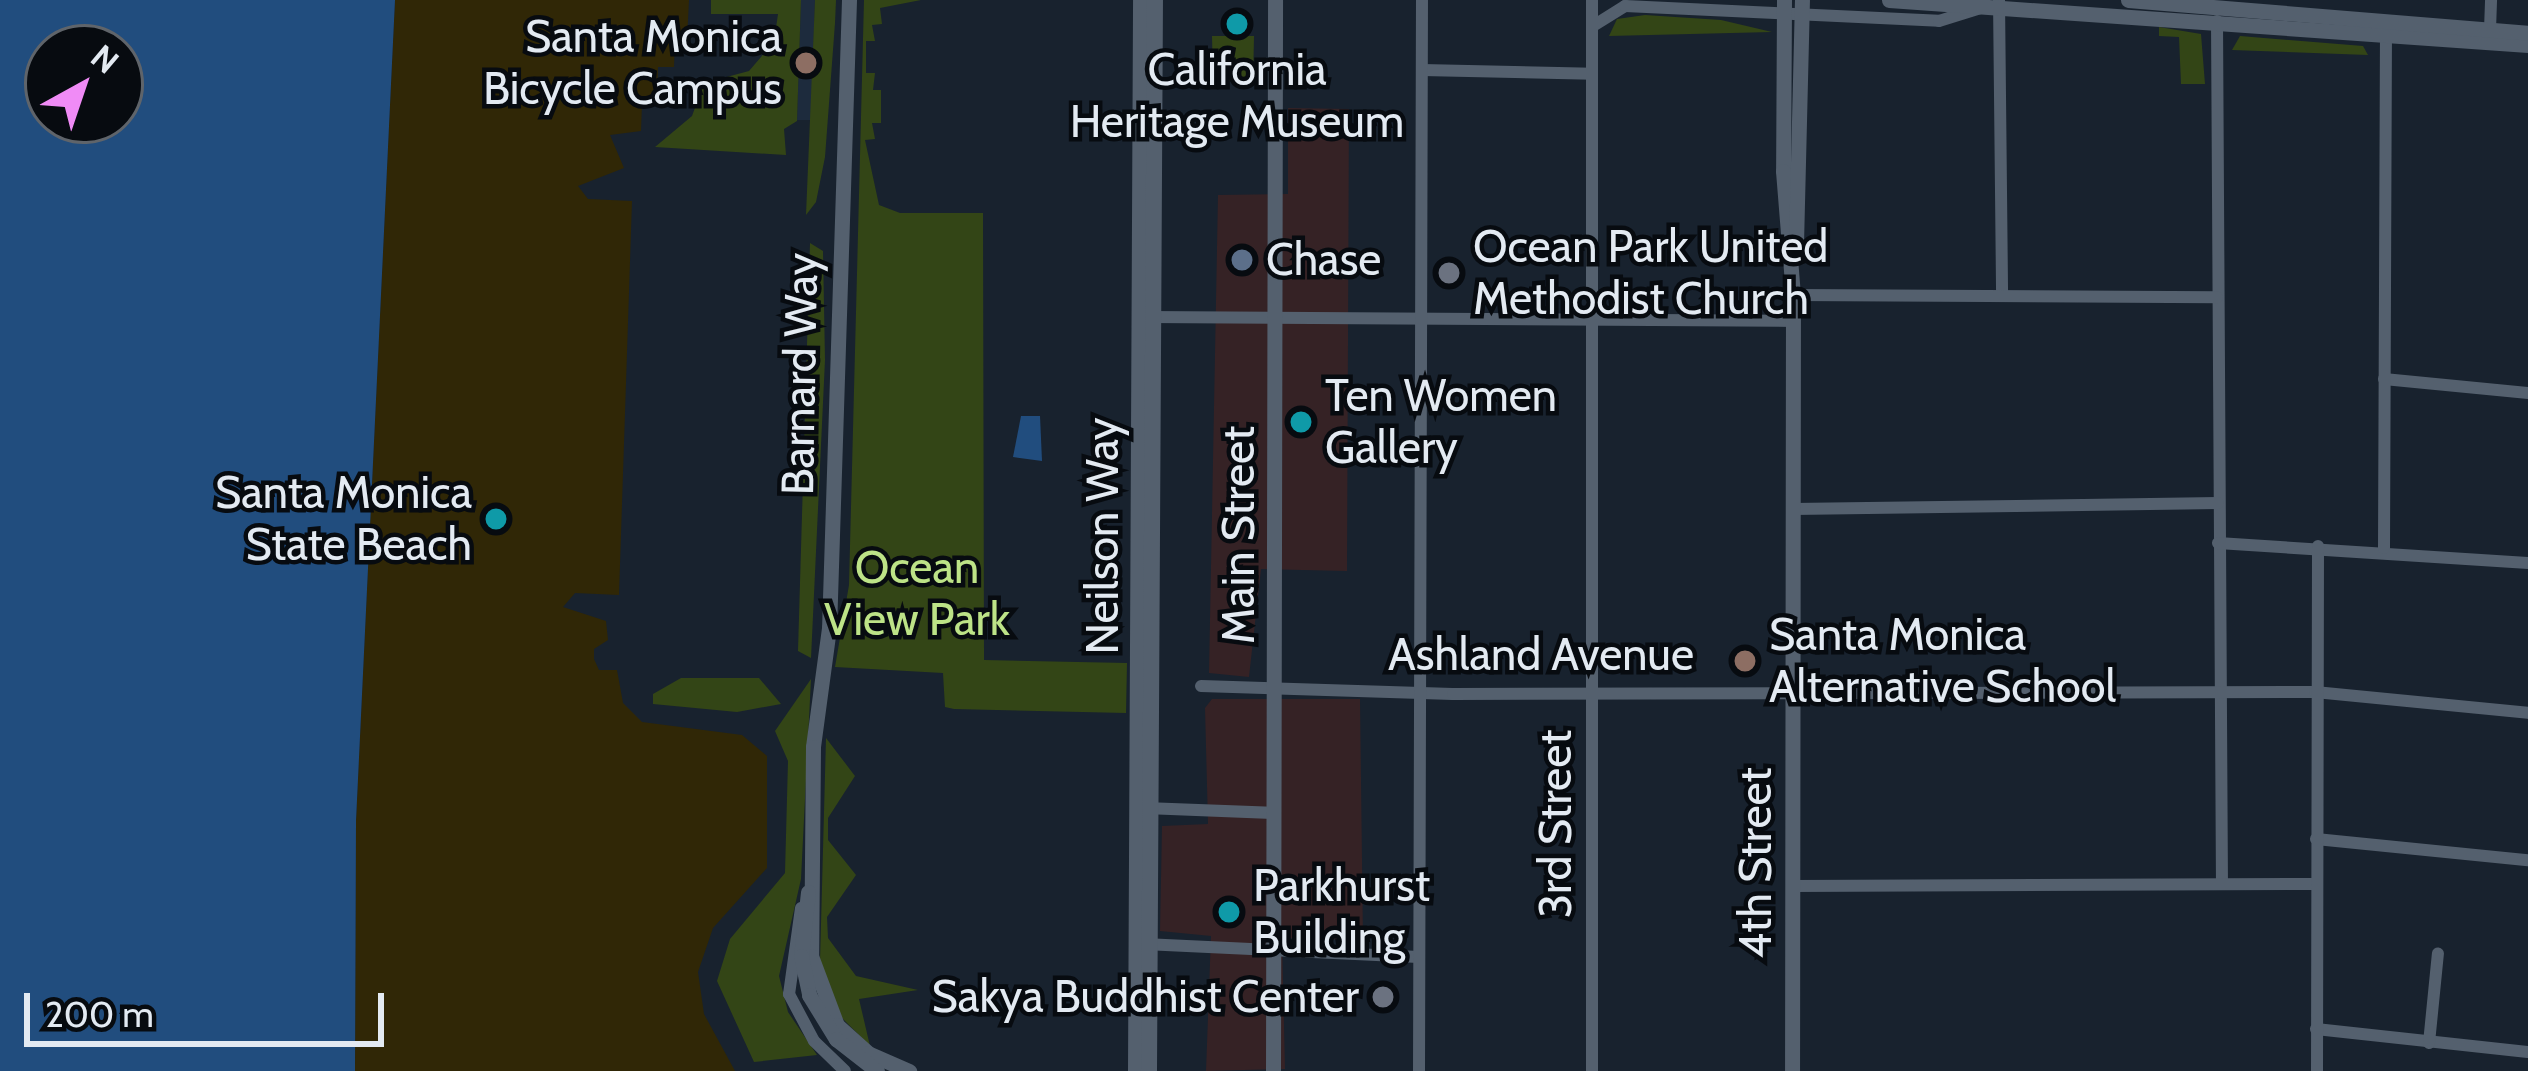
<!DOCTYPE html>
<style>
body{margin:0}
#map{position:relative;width:2528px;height:1071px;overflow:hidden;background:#18222e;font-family:Cabin,sans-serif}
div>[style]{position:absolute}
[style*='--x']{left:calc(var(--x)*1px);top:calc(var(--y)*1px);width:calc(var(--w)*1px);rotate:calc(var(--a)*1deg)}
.commercial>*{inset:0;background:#352225}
.built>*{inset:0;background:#1d2b3d}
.green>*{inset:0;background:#334516}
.sand>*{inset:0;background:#302706}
.water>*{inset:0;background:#214d7e}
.minor>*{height:12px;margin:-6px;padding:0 6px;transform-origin:6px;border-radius:6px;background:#54606e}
.tertiary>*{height:15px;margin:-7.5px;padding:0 7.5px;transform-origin:7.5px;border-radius:7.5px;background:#54606e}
.secondary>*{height:16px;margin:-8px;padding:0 8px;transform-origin:8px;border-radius:8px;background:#54606e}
.dots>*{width:33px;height:33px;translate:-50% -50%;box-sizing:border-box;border:6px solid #070b10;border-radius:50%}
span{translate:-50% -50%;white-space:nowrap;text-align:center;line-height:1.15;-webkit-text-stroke:9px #070b10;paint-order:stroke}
.poi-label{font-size:45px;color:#e3eaf2}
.right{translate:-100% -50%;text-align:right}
.left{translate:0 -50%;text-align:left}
.street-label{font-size:45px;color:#e3eaf2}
.park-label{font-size:45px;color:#bde387}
.north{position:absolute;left:24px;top:24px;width:120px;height:120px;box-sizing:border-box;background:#070b10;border:3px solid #5f646a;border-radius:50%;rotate:40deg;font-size:33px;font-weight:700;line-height:48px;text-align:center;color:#e3eaf2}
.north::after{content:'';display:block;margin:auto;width:42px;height:54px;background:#f08bf6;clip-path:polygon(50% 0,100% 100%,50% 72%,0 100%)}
.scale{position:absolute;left:24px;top:993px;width:360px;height:54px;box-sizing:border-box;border:6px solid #e3eaf2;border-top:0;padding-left:15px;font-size:36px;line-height:42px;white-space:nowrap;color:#e3eaf2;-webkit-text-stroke:9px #070b10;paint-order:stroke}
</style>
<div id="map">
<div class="commercial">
<i style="clip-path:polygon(1288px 108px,1349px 109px,1347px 571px,1261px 569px,1249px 677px,1209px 673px,1218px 195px,1288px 194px)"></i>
<i style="clip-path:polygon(1212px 699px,1360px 699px,1363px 940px,1282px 938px,1285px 1069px,1206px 1071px,1211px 936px,1160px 931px,1162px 826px,1208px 824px,1205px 708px)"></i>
</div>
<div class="built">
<i style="clip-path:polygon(801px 0,815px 0,811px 120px,797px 120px)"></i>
</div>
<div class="green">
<i style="clip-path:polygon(711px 0,801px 0,797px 121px,784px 129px,786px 155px,655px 147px,692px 116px,704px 83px,749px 71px,774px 42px,778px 14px,711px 14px)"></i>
<i style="clip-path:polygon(815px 0,836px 0,835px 23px,825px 157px,816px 202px,806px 215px)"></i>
<i style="clip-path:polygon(864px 0,921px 0,880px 8px,882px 24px,872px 25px,875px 41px,866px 41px,866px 73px,875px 73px,873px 90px,881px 90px,881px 123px,872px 123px,875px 139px,865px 140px,879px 205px,900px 213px,983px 213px,984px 660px,1127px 663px,1126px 713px,954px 709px,945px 707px,943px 673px,835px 667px,849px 585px)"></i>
<i style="clip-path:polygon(1645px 15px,1721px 20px,1772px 32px,1609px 36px,1617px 19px)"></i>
<i style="clip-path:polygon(2159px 27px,2201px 34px,2205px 84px,2181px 84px,2179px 37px,2159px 36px)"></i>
<i style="clip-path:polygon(1212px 36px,1254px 36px,1253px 84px,1213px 79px)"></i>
<i style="clip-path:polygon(2240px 36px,2363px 46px,2368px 55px,2232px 50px)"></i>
<i style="clip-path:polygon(810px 243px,823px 251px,825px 360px,811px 658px,798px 651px)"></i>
<i style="clip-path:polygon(681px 678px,759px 678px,781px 704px,737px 712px,653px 704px,653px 694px)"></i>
<i style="clip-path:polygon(811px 679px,801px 879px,779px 976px,788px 1012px,817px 1055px,754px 1062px,717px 981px,730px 939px,785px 873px,788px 761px,775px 731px)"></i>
<i style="clip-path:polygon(826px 738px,855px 776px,828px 818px,828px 840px,856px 875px,827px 917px,828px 938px,856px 976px,918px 990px,859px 999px,870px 1046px,839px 1015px,820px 961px)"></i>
</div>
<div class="sand">
<i style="clip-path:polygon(395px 0,689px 0,687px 40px,675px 39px,674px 67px,658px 67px,657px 103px,642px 104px,641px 131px,610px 135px,624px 168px,578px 186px,588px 199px,632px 201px,619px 595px,575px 593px,563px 607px,606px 621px,608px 640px,594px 649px,594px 659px,599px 670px,617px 670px,623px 703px,642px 722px,742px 735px,767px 756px,767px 868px,713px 928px,698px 972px,704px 1014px,735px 1071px,355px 1071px,356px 821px)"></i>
</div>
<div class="water">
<i style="clip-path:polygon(evenodd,0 0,395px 0,356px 821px,355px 1071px,0 1071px,0 0,48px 48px,120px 48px,120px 120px,48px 120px,48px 48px)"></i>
<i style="clip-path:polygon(1021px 416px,1040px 416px,1042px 461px,1013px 457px)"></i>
</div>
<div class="minor">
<i style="--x:1999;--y:0;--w:292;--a:89.4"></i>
<i style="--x:2217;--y:21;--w:863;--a:89.67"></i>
<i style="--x:1593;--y:26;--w:38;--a:-32"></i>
<i style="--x:1625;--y:6;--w:314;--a:2.7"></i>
<i style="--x:1939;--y:21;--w:47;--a:-17.3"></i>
<i style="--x:2490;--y:30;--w:30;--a:-88"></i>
<i style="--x:1422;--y:70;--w:170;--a:1.3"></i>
<i style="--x:1793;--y:295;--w:424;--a:0.3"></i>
<i style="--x:1146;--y:317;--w:647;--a:0.35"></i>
<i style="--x:2384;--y:379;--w:145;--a:5.6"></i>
<i style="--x:1793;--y:509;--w:425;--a:-0.8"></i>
<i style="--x:2218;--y:543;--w:311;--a:3.7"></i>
<i style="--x:2384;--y:548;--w:514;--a:-89.78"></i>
<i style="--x:1201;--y:686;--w:252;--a:1.8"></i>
<i style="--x:1453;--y:694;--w:862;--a:-0.13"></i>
<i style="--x:2315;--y:692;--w:214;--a:5.6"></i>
<i style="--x:1145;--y:808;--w:129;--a:2.2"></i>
<i style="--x:2316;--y:839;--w:213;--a:5.7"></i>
<i style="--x:1792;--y:886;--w:523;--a:-0.22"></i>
<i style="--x:801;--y:908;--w:87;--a:97.9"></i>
<i style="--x:789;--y:994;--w:53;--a:62"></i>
<i style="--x:814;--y:1041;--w:43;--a:44.1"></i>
<i style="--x:1144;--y:944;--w:275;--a:2.7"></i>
<i style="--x:2316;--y:1029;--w:213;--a:6.2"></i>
<i style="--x:2429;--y:1043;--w:90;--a:-84.3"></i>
<i style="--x:1419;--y:1071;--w:1071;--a:-89.84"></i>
<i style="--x:1592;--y:1071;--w:1071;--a:-90"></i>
<i style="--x:2317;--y:1071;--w:525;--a:-89.89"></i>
</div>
<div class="tertiary">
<i style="--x:849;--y:0;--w:628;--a:91.82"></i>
<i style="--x:829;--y:628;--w:120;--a:97.7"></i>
<i style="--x:813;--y:747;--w:209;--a:90.5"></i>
<i style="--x:811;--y:956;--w:74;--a:69.4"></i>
<i style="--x:837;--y:1025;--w:42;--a:42.1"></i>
<i style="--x:868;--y:1053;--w:45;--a:23.7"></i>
<i style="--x:1784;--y:0;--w:171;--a:90.3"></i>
<i style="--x:1783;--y:171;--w:124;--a:85.4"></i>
<i style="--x:1793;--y:295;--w:776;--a:90.07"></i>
<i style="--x:1889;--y:0;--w:641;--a:4.03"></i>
<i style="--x:2128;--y:0;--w:401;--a:4.7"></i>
<i style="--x:1796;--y:244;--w:244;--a:-88.6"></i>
<i style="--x:808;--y:892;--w:64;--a:96.2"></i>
<i style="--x:801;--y:956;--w:40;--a:78"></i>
<i style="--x:809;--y:995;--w:52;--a:58.5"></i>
<i style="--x:836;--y:1039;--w:52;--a:38"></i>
<i style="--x:1273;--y:1071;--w:1071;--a:-89.89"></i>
</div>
<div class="secondary">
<i style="--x:1136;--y:1071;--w:1071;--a:-89.73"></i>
<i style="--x:1149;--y:1071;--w:1071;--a:-89.68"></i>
</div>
<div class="dots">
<i style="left:1237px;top:24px;background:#0f9aa8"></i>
<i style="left:806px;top:63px;background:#8d6e63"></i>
<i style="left:1242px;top:260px;background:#5c6f8a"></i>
<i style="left:1449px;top:273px;background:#6b7280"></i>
<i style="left:1301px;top:422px;background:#0f9aa8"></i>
<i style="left:496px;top:519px;background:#0f9aa8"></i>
<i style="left:1745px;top:661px;background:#8d6e63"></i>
<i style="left:1229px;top:912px;background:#0f9aa8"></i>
<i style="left:1383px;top:997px;background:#6b7280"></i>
</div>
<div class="poi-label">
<span class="right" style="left:782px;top:63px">Santa Monica<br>Bicycle Campus</span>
<span style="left:1237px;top:96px">California<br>Heritage Museum</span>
<span class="left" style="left:1473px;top:273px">Ocean Park United<br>Methodist Church</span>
<span class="left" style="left:1266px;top:260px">Chase</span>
<span class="left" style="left:1325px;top:422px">Ten Women<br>Gallery</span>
<span class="right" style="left:472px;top:519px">Santa Monica<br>State Beach</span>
<span class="left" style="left:1769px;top:661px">Santa Monica<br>Alternative School</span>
<span class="left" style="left:1253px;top:912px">Parkhurst<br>Building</span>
<span class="right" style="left:1359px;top:997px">Sakya Buddhist Center</span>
</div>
<div class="street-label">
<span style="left:800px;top:374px;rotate:-89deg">Barnard Way</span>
<span style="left:1239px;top:535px;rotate:-90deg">Main Street</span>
<span style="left:1103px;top:536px;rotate:-90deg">Neilson Way</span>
<span style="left:1541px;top:655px">Ashland Avenue</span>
<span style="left:1556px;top:824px;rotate:-90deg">3rd Street</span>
<span style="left:1756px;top:863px;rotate:-90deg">4th Street</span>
</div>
<div class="park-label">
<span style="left:917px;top:594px">Ocean<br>View Park</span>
</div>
<div class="north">N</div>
<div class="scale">200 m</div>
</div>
